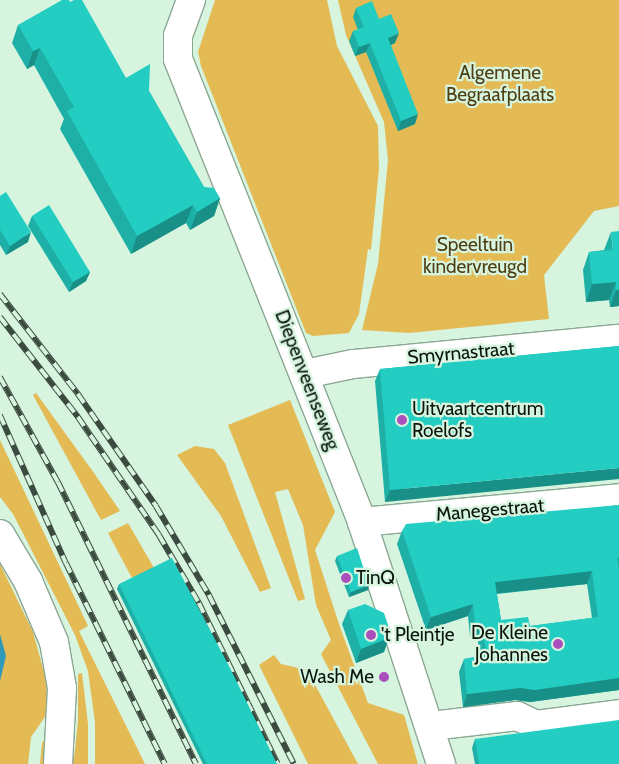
<!DOCTYPE html>
<style>
body{margin:0}
#map{position:relative;width:619px;height:764px;overflow:hidden;background:#d6f4de;font-family:Cabin,sans-serif}
div>[style]{position:absolute}
[style*='--x']{left:calc(var(--x)*1px);top:calc(var(--y)*1px);width:calc(var(--w)*1px);rotate:calc(var(--a)*1deg)}
.green>*{inset:0;background:#e3ba54}
.water>*{inset:0;background:#319ab8}
.roads{filter:drop-shadow(1px 0 #8ba793) drop-shadow(-1px 0 #8ba793) drop-shadow(0 1px #8ba793) drop-shadow(0 -1px #8ba793)}
.minor>*{height:28px;margin:-14px;padding:0 14px;transform-origin:14px;border-radius:14px;background:#fff}
.rail>*{height:5.5px;margin-top:-2.75px;transform-origin:0;background:repeating-linear-gradient(90deg,#d6f4de 0 11px,#3c4b40 0 22px);box-sizing:border-box;border-block:1px solid #3c4b40}
.wall>*{inset:0;background:#1eb0a7}
.shaded-wall>*{inset:0;background:#189088}
.building>*{inset:0;background:#23cdc2}
.dots>*{width:14px;height:14px;translate:-50% -50%;box-sizing:border-box;border:2px solid #d6f4de;border-radius:50%}
span{translate:-50% -50%;white-space:nowrap;text-align:center;line-height:1.15;-webkit-text-stroke:4.5px #d6f4de;paint-order:stroke}
.park-label{font-size:19px;color:#4f3e13}
.street-label{font-size:19px;color:#0a140d}
.poi-label{font-size:19px;color:#0a140d}
.left{translate:0 -50%;text-align:left}
.right{translate:-100% -50%;text-align:right}
</style>
<div id="map">
<div class="green">
<i style="clip-path:polygon(215px 0,327px 0,337px 46px,378px 126px,379px 169px,371px 250px,368px 249px,359px 314px,349px 333px,313px 336px,306px 333px,201px 66px,198px 52px)"></i>
<i style="clip-path:polygon(338px 0,619px 0,619px 206px,594px 211px,544px 275px,549px 319px,409px 333px,362px 330px,378px 264px,388px 160px,384px 122px,346px 35px)"></i>
<i style="clip-path:polygon(36px 393px,94px 473px,120px 511px,101px 520px,33px 395px)"></i>
<i style="clip-path:polygon(290px 400px,335px 512px,315px 550px,340px 627px,368px 703px,404px 715px,418px 764px,378px 764px,321px 654px,331px 640px,316px 605px,303px 525px,288px 489px,275px 492px,305px 599px,298px 601px,228px 425px)"></i>
<i style="clip-path:polygon(0 440px,88px 626px,79px 631px,145px 764px,95px 764px,95px 722px,88px 671px,75px 635px,13px 514px,0 497px)"></i>
<i style="clip-path:polygon(195px 446px,214px 449px,225px 463px,271px 588px,260px 592px,221px 516px,177px 455px)"></i>
<i style="clip-path:polygon(128px 523px,154px 568px,163px 636px,108px 533px)"></i>
<i style="clip-path:polygon(0 564px,33px 632px,45px 676px,49px 711px,31px 737px,28px 764px,0 764px)"></i>
<i style="clip-path:polygon(274px 655px,281px 664px,307px 670px,358px 764px,308px 764px,259px 665px)"></i>
<i style="clip-path:polygon(82px 673px,88px 724px,88px 764px,69px 764px,74px 759px,78px 721px,78px 674px)"></i>
<i style="clip-path:polygon(51px 731px,48px 764px,40px 764px,42px 743px)"></i>
</div>
<div class="water">
<i style="clip-path:polygon(0 634px,6px 656px,0 681px)"></i>
</div>
<div class="roads">
<div class="minor">
<i style="--x:191;--y:0;--w:38;--a:110"></i>
<i style="--x:178;--y:36;--w:23;--a:90"></i>
<i style="--x:178;--y:59;--w:498;--a:68.3"></i>
<i style="--x:362;--y:522;--w:255;--a:71.9"></i>
<i style="--x:305;--y:374;--w:49;--a:-11.8"></i>
<i style="--x:353;--y:364;--w:267;--a:-5.4"></i>
<i style="--x:362;--y:522;--w:258;--a:-5.3"></i>
<i style="--x:0;--y:534;--w:55;--a:59.2"></i>
<i style="--x:28;--y:581;--w:66;--a:66.9"></i>
<i style="--x:54;--y:642;--w:47;--a:80.1"></i>
<i style="--x:62;--y:688;--w:76;--a:93"></i>
<i style="--x:431;--y:726;--w:87;--a:-6.6"></i>
<i style="--x:517;--y:716;--w:21;--a:25"></i>
<i style="--x:536;--y:725;--w:84;--a:-7.5"></i>
</div>
</div>
<div class="rail">
<i style="--x:0;--y:294;--w:127;--a:52"></i>
<i style="--x:78;--y:394;--w:136;--a:55.1"></i>
<i style="--x:156;--y:506;--w:104;--a:59.2"></i>
<i style="--x:209;--y:595;--w:189;--a:63.3"></i>
<i style="--x:0;--y:317;--w:127;--a:52"></i>
<i style="--x:78;--y:417;--w:143;--a:55.5"></i>
<i style="--x:159;--y:535;--w:79;--a:59.5"></i>
<i style="--x:199;--y:603;--w:179;--a:63.9"></i>
<i style="--x:0;--y:377;--w:120;--a:61.1"></i>
<i style="--x:58;--y:482;--w:314;--a:63.9"></i>
<i style="--x:0;--y:415;--w:162;--a:66"></i>
<i style="--x:66;--y:563;--w:224;--a:63.8"></i>
</div>
<div class="wall">
<i style="clip-path:polygon(356px 8px,379px 19px,395px 43px,391px 45px,415px 124px,398px 131px,366px 52px,355px 56px,349px 41px,353px 31px,358px 30px,353px 17px)"></i>
<i style="clip-path:polygon(18px 25px,126px 78px,149px 91px,204px 187px,220px 198px,214px 216px,190px 230px,186px 223px,131px 254px,60px 129px,64px 119px,34px 65px,27px 69px,12px 43px)"></i>
<i style="clip-path:polygon(0 196px,28px 242px,6px 255px,0 245px)"></i>
<i style="clip-path:polygon(32px 216px,90px 272px,86px 281px,69px 292px,28px 226px)"></i>
<i style="clip-path:polygon(611px 232px,619px 306px,610px 307px,609px 300px,586px 302px,583px 270px,589px 252px,604px 250px)"></i>
<i style="clip-path:polygon(619px 346px,385px 502px,375px 381px,380px 369px)"></i>
<i style="clip-path:polygon(evenodd,619px 505px,619px 690px,530px 702px,515px 700px,463px 707px,459px 672px,464px 659px,480px 656px,477px 635px,470px 636px,468px 616px,426px 630px,397px 544px,402px 531px,619px 505px,587px 584px,592px 618px,530px 626px,501px 620px,497px 594px,587px 584px)"></i>
<i style="clip-path:polygon(337px 556px,368px 590px,349px 597px,335px 561px)"></i>
<i style="clip-path:polygon(119px 584px,277px 764px,203px 764px,117px 589px)"></i>
<i style="clip-path:polygon(348px 610px,390px 631px,384px 652px,356px 663px,342px 624px)"></i>
<i style="clip-path:polygon(475px 739px,619px 764px,475px 764px,472px 748px)"></i>
</div>
<div class="shaded-wall">
<i style="clip-path:polygon(399px 33px,395px 43px,385px 47px,388px 38px)"></i>
<i style="clip-path:polygon(370px 43px,366px 52px,355px 56px,359px 47px)"></i>
<i style="clip-path:polygon(40px 48px,34px 65px,27px 69px,33px 51px)"></i>
<i style="clip-path:polygon(418px 114px,415px 124px,398px 131px,401px 121px)"></i>
<i style="clip-path:polygon(220px 198px,214px 216px,190px 230px,197px 212px)"></i>
<i style="clip-path:polygon(193px 205px,186px 223px,131px 254px,137px 236px)"></i>
<i style="clip-path:polygon(31px 232px,28px 242px,6px 255px,10px 246px)"></i>
<i style="clip-path:polygon(90px 272px,86px 281px,69px 292px,73px 282px)"></i>
<i style="clip-path:polygon(616px 282px,609px 300px,586px 302px,592px 284px)"></i>
<i style="clip-path:polygon(619px 289px,619px 306px,610px 307px,616px 290px)"></i>
<i style="clip-path:polygon(619px 468px,619px 479px,385px 502px,390px 490px)"></i>
<i style="clip-path:polygon(592px 571px,587px 584px,491px 594px,495px 582px)"></i>
<i style="clip-path:polygon(369px 585px,368px 590px,349px 597px,351px 592px)"></i>
<i style="clip-path:polygon(473px 604px,468px 616px,426px 630px,431px 617px)"></i>
<i style="clip-path:polygon(475px 623px,481px 623px,477px 635px,470px 636px)"></i>
<i style="clip-path:polygon(390px 631px,388px 638px,389px 638px,384px 652px,356px 663px,361px 649px)"></i>
<i style="clip-path:polygon(619px 678px,619px 690px,530px 702px,515px 700px,463px 707px,467px 694px,520px 688px)"></i>
</div>
<div class="building">
<i style="clip-path:polygon(62px 0,69px 0,70px 2px,74px 0,82px 0,126px 78px,150px 64px,149px 91px,204px 187px,214px 188px,220px 198px,197px 212px,193px 205px,137px 236px,67px 111px,74px 107px,40px 48px,33px 51px,18px 25px)"></i>
<i style="clip-path:polygon(372px 1px,379px 19px,391px 14px,399px 33px,388px 38px,418px 114px,401px 121px,370px 43px,359px 47px,353px 31px,364px 27px,356px 8px)"></i>
<i style="clip-path:polygon(6px 192px,31px 232px,10px 246px,0 230px,0 196px)"></i>
<i style="clip-path:polygon(49px 205px,90px 272px,73px 282px,32px 216px)"></i>
<i style="clip-path:polygon(619px 231px,619px 289px,616px 290px,616px 282px,592px 284px,589px 252px,613px 250px,611px 232px)"></i>
<i style="clip-path:polygon(619px 346px,619px 468px,390px 490px,380px 369px)"></i>
<i style="clip-path:polygon(evenodd,619px 505px,619px 558px,617px 558px,619px 569px,619px 678px,535px 690px,520px 688px,467px 694px,464px 659px,487px 655px,481px 623px,475px 623px,473px 604px,431px 617px,402px 531px,406px 524px,619px 505px,592px 571px,598px 617px,530px 626px,528px 617px,501px 620px,495px 582px,592px 571px)"></i>
<i style="clip-path:polygon(357px 548px,369px 585px,351px 592px,337px 556px)"></i>
<i style="clip-path:polygon(172px 558px,230px 668px,277px 764px,207px 764px,119px 584px)"></i>
<i style="clip-path:polygon(365px 604px,384px 613px,390px 631px,387px 632px,389px 638px,361px 649px,348px 610px)"></i>
<i style="clip-path:polygon(619px 720px,619px 764px,479px 764px,475px 739px)"></i>
</div>
<div class="dots">
<i style="left:402px;top:420px;background:#aa4fbb"></i>
<i style="left:346px;top:578px;background:#aa4fbb"></i>
<i style="left:371px;top:635px;background:#aa4fbb"></i>
<i style="left:558px;top:644px;background:#aa4fbb"></i>
<i style="left:384px;top:677px;background:#aa4fbb"></i>
</div>
<div class="park-label">
<span style="left:500px;top:84px">Algemene<br>Begraafplaats</span>
<span style="left:475px;top:256px">Speeltuin<br>kindervreugd</span>
</div>
<div class="street-label">
<span style="left:461px;top:353px;rotate:-5deg">Smyrnastraat</span>
<span style="left:307px;top:380px;rotate:69deg">Diepenveenseweg</span>
<span style="left:490px;top:510px;rotate:-5deg">Manegestraat</span>
</div>
<div class="poi-label">
<span class="left" style="left:412px;top:420px">Uitvaartcentrum<br>Roelofs</span>
<span class="left" style="left:356px;top:578px">TinQ</span>
<span class="right" style="left:548px;top:644px">De Kleine<br>Johannes</span>
<span class="left" style="left:381px;top:635px">'t Pleintje</span>
<span class="right" style="left:374px;top:677px">Wash Me</span>
</div>
</div>
